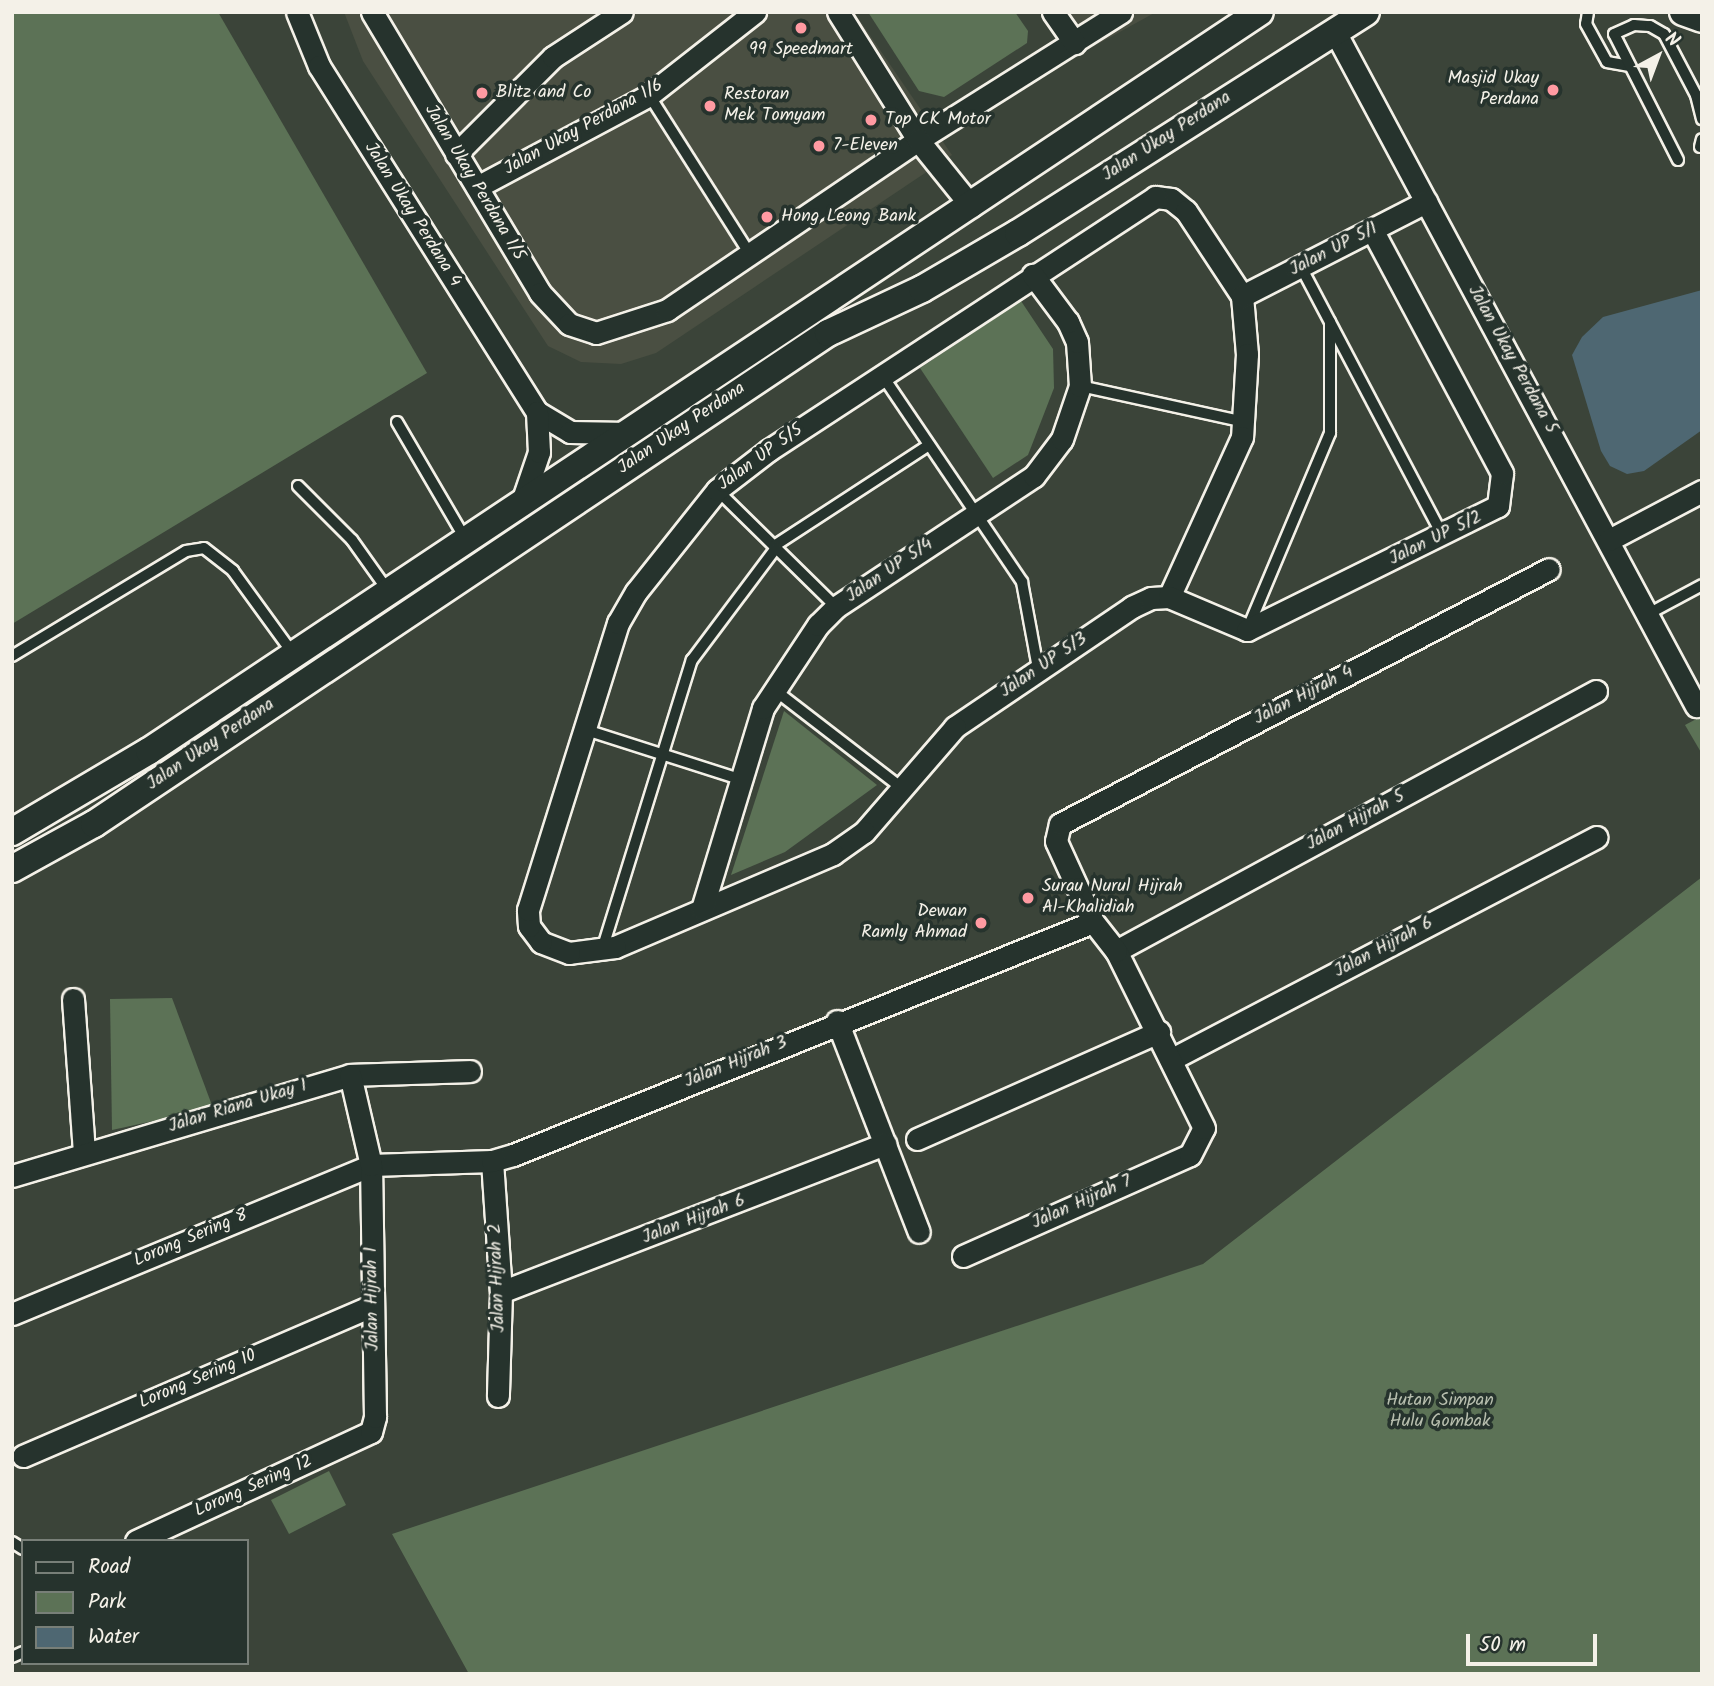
<!DOCTYPE html>
<style>
body{margin:0}
#map{position:relative;width:1714px;height:1686px;overflow:hidden;background:#3b4439;font-family:Kalam,sans-serif}
div>[style]{position:absolute}
[style*='--x']{left:calc(var(--x)*1px);top:calc(var(--y)*1px);width:calc(var(--w)*1px);rotate:calc(var(--a)*1deg)}
.built>*{inset:0;background:#4a4f42}
.green>*{inset:0;background:#5c7256}
.water>*{inset:0;background:#4e6772}
.roads{filter:drop-shadow(2px 0 #f4f1e8) drop-shadow(-2px 0 #f4f1e8) drop-shadow(0 2px #f4f1e8) drop-shadow(0 -2px #f4f1e8)}
.service>*{height:10px;margin:-5px;padding:0 5px;transform-origin:5px;border-radius:5px;background:#26332d}
.minor>*{height:21px;margin:-10.5px;padding:0 10.5px;transform-origin:10.5px;border-radius:10.5px;background:#26332d}
.tertiary>*{height:26px;margin:-13px;padding:0 13px;transform-origin:13px;border-radius:13px;background:#26332d}
.dots>*{width:19px;height:19px;translate:-50% -50%;box-sizing:border-box;border:4px solid #26332d;border-radius:50%}
span{translate:-50% -50%;white-space:nowrap;text-align:center;line-height:1.15;-webkit-text-stroke:7px #26332d;paint-order:stroke}
.poi-label{font-size:18px;color:#f4f1e8}
.right{translate:-100% -50%;text-align:right}
.left{translate:0 -50%;text-align:left}
.street-label{font-size:18px;color:#f4f1e8}
.park-label{font-size:18px;color:#b7beae}
.frame{position:absolute;inset:0;border:14px solid #f4f1e8;pointer-events:none}
.legend{position:absolute;left:21px;top:1539px;width:228px;height:126px;box-sizing:border-box;background:#26332d;border:2px solid #787f78;margin:0;padding:9px 12px;list-style:none;font-size:21px;color:#f4f1e8}
.legend li{display:flex;align-items:center;gap:14px;height:35px}
.legend b{width:35px;border:2px solid #787f78}
.north{position:absolute;left:1623px;top:21px;width:70px;height:70px;-webkit-text-stroke:5px #26332d;paint-order:stroke;rotate:41deg;font-size:19px;font-weight:700;line-height:28px;text-align:center;color:#f4f1e8}
.north::after{content:'';display:block;margin:auto;width:24px;height:32px;background:#f4f1e8;clip-path:polygon(50% 0,100% 100%,50% 72%,0 100%)}
.scale{position:absolute;left:1466px;top:1634px;width:131px;height:32px;box-sizing:border-box;border:4px solid #f4f1e8;border-top:0;padding-left:9px;font-size:21px;line-height:24px;white-space:nowrap;color:#f4f1e8;-webkit-text-stroke:5px #26332d;paint-order:stroke}
</style>
<div id="map">
<div class="built">
<i style="clip-path:polygon(344px 12px,854px 12px,952px 155px,656px 353px,621px 364px,581px 362px,548px 346px,363px 61px)"></i>
<i style="clip-path:polygon(1060px 12px,1156px 12px,1087px 50px)"></i>
</div>
<div class="green">
<i style="clip-path:polygon(12px 12px,218px 12px,427px 373px,12px 624px)"></i>
<i style="clip-path:polygon(868px 12px,1015px 12px,1028px 31px,1027px 43px,944px 97px,919px 91px)"></i>
<i style="clip-path:polygon(1021px 301px,1053px 349px,1054px 388px,1028px 455px,993px 478px,920px 368px)"></i>
<i style="clip-path:polygon(784px 711px,877px 785px,785px 852px,731px 875px)"></i>
<i style="clip-path:polygon(1702px 716px,1702px 754px,1685px 725px)"></i>
<i style="clip-path:polygon(1702px 877px,1702px 1674px,469px 1674px,392px 1534px,1203px 1264px)"></i>
<i style="clip-path:polygon(172px 998px,213px 1108px,112px 1130px,110px 999px)"></i>
<i style="clip-path:polygon(329px 1471px,346px 1505px,289px 1534px,271px 1500px)"></i>
</div>
<div class="water">
<i style="clip-path:polygon(1702px 290px,1702px 430px,1644px 471px,1627px 474px,1610px 466px,1601px 451px,1572px 355px,1582px 337px,1603px 317px)"></i>
</div>
<div class="roads">
<div class="service">
<i style="--x:1588;--y:12;--w:12;--a:99"></i>
<i style="--x:1586;--y:24;--w:43;--a:61.1"></i>
<i style="--x:1607;--y:62;--w:23;--a:10"></i>
<i style="--x:649;--y:95;--w:188;--a:57.6"></i>
<i style="--x:1700;--y:147;--w:8;--a:-76"></i>
<i style="--x:1678;--y:160;--w:141;--a:-116.9"></i>
<i style="--x:1614;--y:34;--w:22;--a:-24"></i>
<i style="--x:1634;--y:25;--w:16;--a:4"></i>
<i style="--x:1650;--y:26;--w:16;--a:30"></i>
<i style="--x:1664;--y:34;--w:69;--a:62.3"></i>
<i style="--x:1696;--y:95;--w:25;--a:76"></i>
<i style="--x:1301;--y:267;--w:304;--a:62.2"></i>
<i style="--x:882;--y:375;--w:250;--a:55.9"></i>
<i style="--x:1022;--y:582;--w:87;--a:79.5"></i>
<i style="--x:1080;--y:386;--w:169;--a:12.3"></i>
<i style="--x:397;--y:422;--w:137;--a:59.7"></i>
<i style="--x:298;--y:486;--w:76;--a:45"></i>
<i style="--x:352;--y:540;--w:64;--a:54.6"></i>
<i style="--x:717;--y:490;--w:167;--a:44.5"></i>
<i style="--x:774;--y:546;--w:185;--a:-33.1"></i>
<i style="--x:1648;--y:614;--w:61;--a:-28.2"></i>
<i style="--x:1248;--y:628;--w:212;--a:-67.2"></i>
<i style="--x:1330;--y:433;--w:111;--a:-90"></i>
<i style="--x:12;--y:656;--w:203;--a:-31.1"></i>
<i style="--x:186;--y:551;--w:18;--a:-9"></i>
<i style="--x:204;--y:548;--w:37;--a:38"></i>
<i style="--x:233;--y:571;--w:104;--a:54"></i>
<i style="--x:772;--y:688;--w:165;--a:37.6"></i>
<i style="--x:583;--y:729;--w:165;--a:17.7"></i>
<i style="--x:602;--y:950;--w:304;--a:-72.8"></i>
<i style="--x:692;--y:660;--w:140;--a:-53.1"></i>
<i style="--x:12;--y:1542;--w:13;--a:32"></i>
<i style="--x:12;--y:1657;--w:12;--a:-24"></i>
</div>
<div class="minor">
<i style="--x:297;--y:12;--w:58;--a:67.8"></i>
<i style="--x:319;--y:66;--w:409;--a:57.8"></i>
<i style="--x:537;--y:412;--w:39;--a:31"></i>
<i style="--x:570;--y:432;--w:58;--a:1"></i>
<i style="--x:372;--y:12;--w:327;--a:59.1"></i>
<i style="--x:540;--y:293;--w:42;--a:46.9"></i>
<i style="--x:569;--y:324;--w:28;--a:18"></i>
<i style="--x:596;--y:333;--w:75;--a:-17.9"></i>
<i style="--x:667;--y:310;--w:303;--a:-34.1"></i>
<i style="--x:918;--y:140;--w:240;--a:-32.2"></i>
<i style="--x:838;--y:12;--w:151;--a:58"></i>
<i style="--x:918;--y:140;--w:85;--a:51.2"></i>
<i style="--x:1053;--y:12;--w:38;--a:55"></i>
<i style="--x:1334;--y:30;--w:767;--a:61.83"></i>
<i style="--x:456;--y:154;--w:137;--a:-45"></i>
<i style="--x:553;--y:57;--w:82;--a:-33.1"></i>
<i style="--x:477;--y:187;--w:195;--a:-28.1"></i>
<i style="--x:649;--y:95;--w:135;--a:-38.1"></i>
<i style="--x:1155;--y:197;--w:16;--a:7"></i>
<i style="--x:1171;--y:199;--w:19;--a:39"></i>
<i style="--x:1186;--y:211;--w:102;--a:56.6"></i>
<i style="--x:1242;--y:296;--w:58;--a:85.1"></i>
<i style="--x:1247;--y:354;--w:83;--a:93.4"></i>
<i style="--x:1242;--y:437;--w:176;--a:114.5"></i>
<i style="--x:1169;--y:597;--w:18;--a:177"></i>
<i style="--x:1151;--y:598;--w:21;--a:155"></i>
<i style="--x:1132;--y:607;--w:214;--a:145.9"></i>
<i style="--x:955;--y:727;--w:139;--a:130.9"></i>
<i style="--x:864;--y:832;--w:38;--a:145"></i>
<i style="--x:833;--y:854;--w:237;--a:156.9"></i>
<i style="--x:615;--y:947;--w:46;--a:172.6"></i>
<i style="--x:569;--y:953;--w:30;--a:-159"></i>
<i style="--x:541;--y:942;--w:20;--a:-127"></i>
<i style="--x:529;--y:926;--w:16;--a:-94"></i>
<i style="--x:528;--y:910;--w:301;--a:-72.6"></i>
<i style="--x:618;--y:623;--w:36;--a:-60"></i>
<i style="--x:636;--y:592;--w:130;--a:-51.5"></i>
<i style="--x:717;--y:490;--w:66;--a:-37.6"></i>
<i style="--x:769;--y:450;--w:462;--a:-33.2"></i>
<i style="--x:1242;--y:296;--w:207;--a:-27.1"></i>
<i style="--x:521;--y:505;--w:56;--a:-71.2"></i>
<i style="--x:539;--y:452;--w:40;--a:-92.9"></i>
<i style="--x:1609;--y:540;--w:105;--a:-27.8"></i>
<i style="--x:1169;--y:597;--w:85;--a:22.9"></i>
<i style="--x:1247;--y:630;--w:280;--a:-26.3"></i>
<i style="--x:1498;--y:506;--w:33;--a:-83"></i>
<i style="--x:1502;--y:473;--w:274;--a:-118.1"></i>
<i style="--x:702;--y:909;--w:210;--a:-73.1"></i>
<i style="--x:763;--y:708;--w:100;--a:-56.5"></i>
<i style="--x:818;--y:625;--w:25;--a:-45"></i>
<i style="--x:836;--y:607;--w:237;--a:-33.5"></i>
<i style="--x:1034;--y:476;--w:46;--a:-52.9"></i>
<i style="--x:1062;--y:439;--w:56;--a:-71.2"></i>
<i style="--x:1080;--y:386;--w:44;--a:-93.9"></i>
<i style="--x:1077;--y:342;--w:22;--a:-114"></i>
<i style="--x:1068;--y:322;--w:59;--a:-126.7"></i>
<i style="--x:1116;--y:951;--w:546;--a:-28.44"></i>
<i style="--x:73;--y:999;--w:154;--a:85.9"></i>
<i style="--x:837;--y:1021;--w:226;--a:68.8"></i>
<i style="--x:1172;--y:1059;--w:479;--a:-27.6"></i>
<i style="--x:917;--y:1139;--w:265;--a:-23.9"></i>
<i style="--x:492;--y:1161;--w:131;--a:86.1"></i>
<i style="--x:501;--y:1292;--w:104;--a:91.7"></i>
<i style="--x:12;--y:1176;--w:353;--a:-16.6"></i>
<i style="--x:350;--y:1075;--w:120;--a:-1.9"></i>
<i style="--x:963;--y:1256;--w:248;--a:-24"></i>
<i style="--x:1190;--y:1155;--w:30;--a:-63"></i>
<i style="--x:1204;--y:1128;--w:198;--a:-116.4"></i>
<i style="--x:1116;--y:951;--w:37;--a:-128"></i>
<i style="--x:1093;--y:922;--w:89;--a:-114.6"></i>
<i style="--x:1056;--y:841;--w:17;--a:-77"></i>
<i style="--x:1060;--y:824;--w:551;--a:-27.54"></i>
<i style="--x:501;--y:1292;--w:412;--a:-21.1"></i>
<i style="--x:12;--y:1314;--w:389;--a:-22.5"></i>
<i style="--x:371;--y:1165;--w:121;--a:-1.9"></i>
<i style="--x:492;--y:1161;--w:22;--a:-16"></i>
<i style="--x:513;--y:1155;--w:625;--a:-21.89"></i>
<i style="--x:23;--y:1456;--w:381;--a:-23.3"></i>
<i style="--x:136;--y:1541;--w:259;--a:-24.9"></i>
<i style="--x:371;--y:1432;--w:16;--a:-75"></i>
<i style="--x:375;--y:1417;--w:252;--a:-90.9"></i>
<i style="--x:371;--y:1165;--w:92;--a:-103.1"></i>
</div>
<div class="tertiary">
<i style="--x:1683;--y:12;--w:20;--a:20"></i>
<i style="--x:12;--y:832;--w:159;--a:-30.6"></i>
<i style="--x:149;--y:751;--w:1334;--a:-33.63"></i>
<i style="--x:12;--y:869;--w:94;--a:-28.8"></i>
<i style="--x:94;--y:824;--w:883;--a:-33.78"></i>
<i style="--x:828;--y:333;--w:104;--a:-25.1"></i>
<i style="--x:922;--y:289;--w:111;--a:-30.3"></i>
<i style="--x:1018;--y:233;--w:412;--a:-32.4"></i>
</div>
</div>
<div class="dots">
<i style="left:801px;top:28px;background:#ff9aa2"></i>
<i style="left:1553px;top:90px;background:#ff9aa2"></i>
<i style="left:482px;top:93px;background:#ff9aa2"></i>
<i style="left:710px;top:106px;background:#ff9aa2"></i>
<i style="left:871px;top:120px;background:#ff9aa2"></i>
<i style="left:819px;top:146px;background:#ff9aa2"></i>
<i style="left:767px;top:217px;background:#ff9aa2"></i>
<i style="left:1028px;top:898px;background:#ff9aa2"></i>
<i style="left:981px;top:923px;background:#ff9aa2"></i>
</div>
<div class="poi-label">
<span style="left:801px;top:50px">99 Speedmart</span>
<span class="right" style="left:1539px;top:90px">Masjid Ukay<br>Perdana</span>
<span class="left" style="left:496px;top:93px">Blitz and Co</span>
<span class="left" style="left:724px;top:106px">Restoran<br>Mek Tomyam</span>
<span class="left" style="left:885px;top:120px">Top CK Motor</span>
<span class="left" style="left:833px;top:146px">7-Eleven</span>
<span class="left" style="left:781px;top:217px">Hong Leong Bank</span>
<span class="left" style="left:1042px;top:898px">Surau Nurul Hijrah<br>Al-Khalidiah</span>
<span class="right" style="left:967px;top:923px">Dewan<br>Ramly Ahmad</span>
</div>
<div class="street-label">
<span style="left:584px;top:128px;rotate:-29deg">Jalan Ukay Perdana 1/6</span>
<span style="left:1167px;top:137px;rotate:-33deg">Jalan Ukay Perdana</span>
<span style="left:474px;top:183px;rotate:59deg">Jalan Ukay Perdana 1/5</span>
<span style="left:412px;top:215px;rotate:58deg">Jalan Ukay Perdana 4</span>
<span style="left:1334px;top:250px;rotate:-27deg">Jalan UP 5/1</span>
<span style="left:1512px;top:360px;rotate:61deg">Jalan Ukay Perdana 5</span>
<span style="left:682px;top:429px;rotate:-34deg">Jalan Ukay Perdana</span>
<span style="left:761px;top:458px;rotate:-36deg">Jalan UP 5/5</span>
<span style="left:1436px;top:539px;rotate:-26deg">Jalan UP 5/2</span>
<span style="left:890px;top:571px;rotate:-34deg">Jalan UP 5/4</span>
<span style="left:1044px;top:666px;rotate:-34deg">Jalan UP 5/3</span>
<span style="left:1304px;top:696px;rotate:-27deg">Jalan Hijrah 4</span>
<span style="left:211px;top:745px;rotate:-34deg">Jalan Ukay Perdana</span>
<span style="left:1356px;top:821px;rotate:-28deg">Jalan Hijrah 5</span>
<span style="left:1384px;top:948px;rotate:-28deg">Jalan Hijrah 6</span>
<span style="left:736px;top:1063px;rotate:-22deg">Jalan Hijrah 3</span>
<span style="left:238px;top:1107px;rotate:-17deg">Jalan Riana Ukay 1</span>
<span style="left:1082px;top:1203px;rotate:-24deg">Jalan Hijrah 7</span>
<span style="left:694px;top:1220px;rotate:-21deg">Jalan Hijrah 6</span>
<span style="left:191px;top:1239px;rotate:-23deg">Lorong Sering 8</span>
<span style="left:498px;top:1278px;rotate:-92deg">Jalan Hijrah 2</span>
<span style="left:373px;top:1299px;rotate:-91deg">Jalan Hijrah 1</span>
<span style="left:198px;top:1380px;rotate:-23deg">Lorong Sering 10</span>
<span style="left:254px;top:1487px;rotate:-24deg">Lorong Sering 12</span>
</div>
<div class="park-label">
<span style="left:1440px;top:1412px">Hutan Simpan<br>Hulu Gombak</span>
</div>
<div class="frame"></div>
<ul class="legend">
<li><b style="height:9px;background:#26332d"></b>Road</li>
<li><b style="height:19px;background:#5c7256"></b>Park</li>
<li><b style="height:19px;background:#4e6772"></b>Water</li>
</ul>
<div class="north">N</div>
<div class="scale">50 m</div>
</div>
